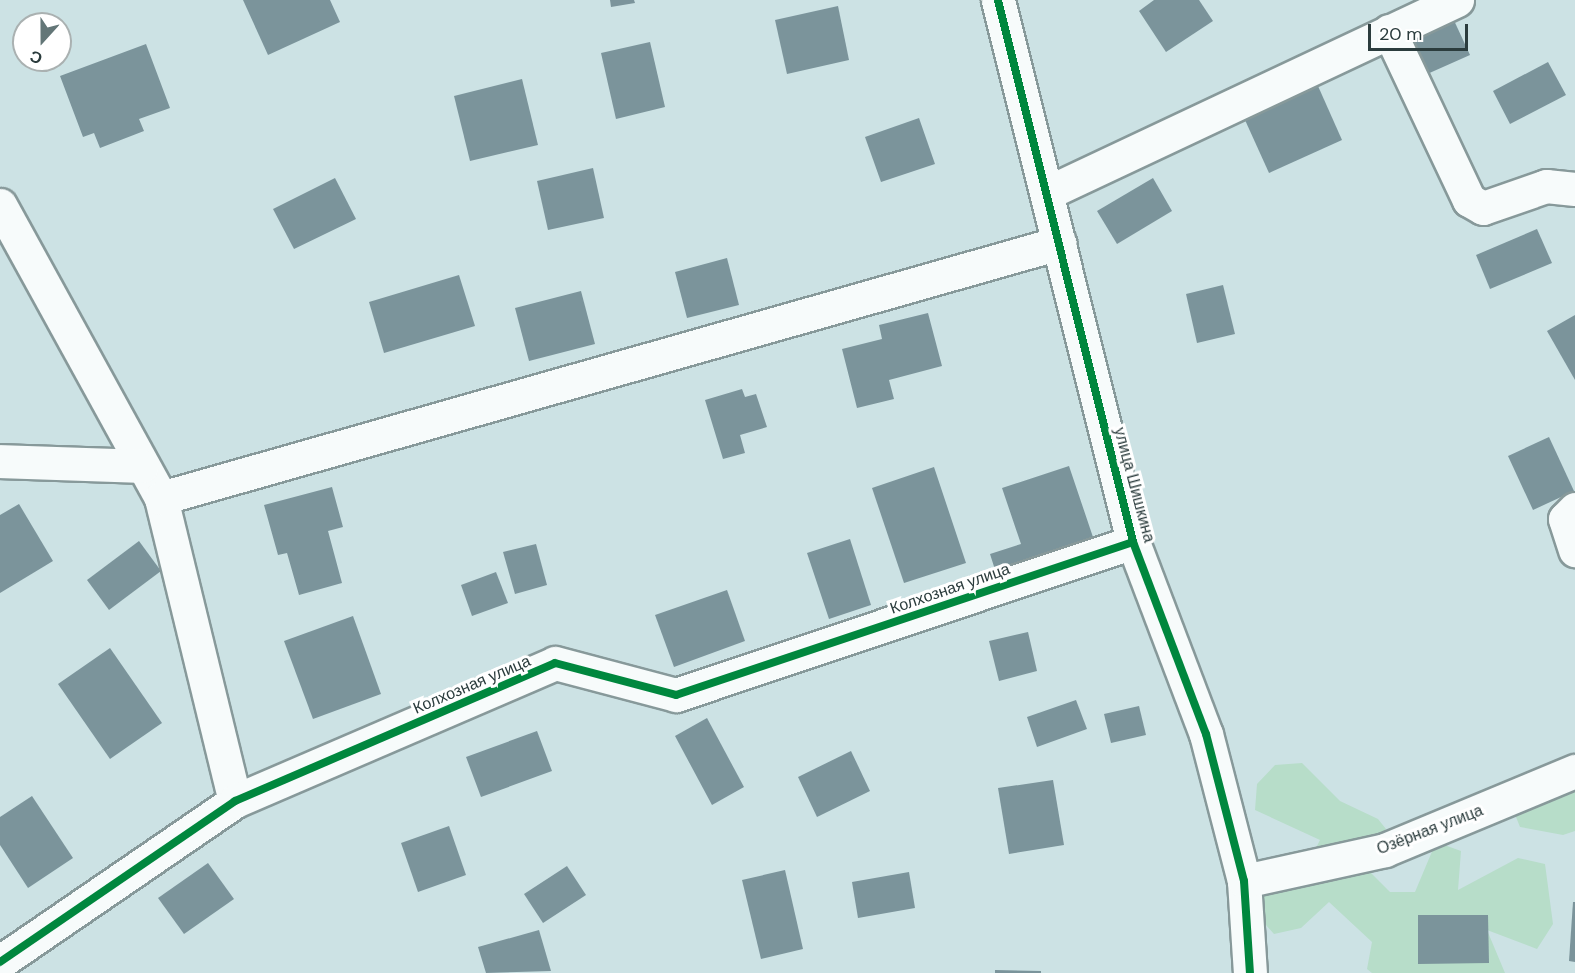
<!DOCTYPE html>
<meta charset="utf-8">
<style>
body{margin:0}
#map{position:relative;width:1575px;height:973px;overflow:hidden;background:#cce2e4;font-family:"DM Sans",sans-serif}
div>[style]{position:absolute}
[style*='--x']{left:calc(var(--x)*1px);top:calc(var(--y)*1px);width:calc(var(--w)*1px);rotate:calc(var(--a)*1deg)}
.green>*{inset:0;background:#b7ddc9}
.building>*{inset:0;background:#7b949b}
.roads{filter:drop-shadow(2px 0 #87999a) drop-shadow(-2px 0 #87999a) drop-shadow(0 2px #87999a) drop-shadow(0 -2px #87999a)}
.minor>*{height:33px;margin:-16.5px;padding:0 16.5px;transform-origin:16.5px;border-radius:16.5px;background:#f7fbfb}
.cycleway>*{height:8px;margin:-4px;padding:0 4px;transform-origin:4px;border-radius:4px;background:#00873e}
span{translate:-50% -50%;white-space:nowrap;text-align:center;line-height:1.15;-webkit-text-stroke:6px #fff;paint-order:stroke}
.street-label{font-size:16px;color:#2b3c3d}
.north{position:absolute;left:12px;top:12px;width:60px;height:60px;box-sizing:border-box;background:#fff;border:2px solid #aab1b1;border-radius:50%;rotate:201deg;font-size:16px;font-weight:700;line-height:24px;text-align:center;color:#2b3c3d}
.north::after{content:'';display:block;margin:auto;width:21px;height:27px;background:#637677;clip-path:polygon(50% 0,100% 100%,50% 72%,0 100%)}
.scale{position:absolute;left:1368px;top:24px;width:100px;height:27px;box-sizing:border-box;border:3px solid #2b3c3d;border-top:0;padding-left:8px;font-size:18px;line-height:21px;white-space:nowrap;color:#2b3c3d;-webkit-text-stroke:4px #fff;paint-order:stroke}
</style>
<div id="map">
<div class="green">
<i style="clip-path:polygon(1302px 763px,1340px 801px,1378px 819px,1386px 829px,1354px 856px,1390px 892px,1415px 892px,1436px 842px,1461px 851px,1458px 890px,1518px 858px,1545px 864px,1553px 924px,1537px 949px,1487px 930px,1505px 973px,1372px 973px,1367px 969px,1372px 942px,1329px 902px,1301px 928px,1274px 934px,1255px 913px,1260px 886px,1308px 864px,1320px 840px,1255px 810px,1257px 784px,1275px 765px)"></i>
<i style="clip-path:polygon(1575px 789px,1575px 831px,1563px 835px,1520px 827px,1510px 802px)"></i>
</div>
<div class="building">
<i style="clip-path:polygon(243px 0,330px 0,340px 22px,268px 55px)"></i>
<i style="clip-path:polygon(610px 0,634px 0,635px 3px,611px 7px)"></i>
<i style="clip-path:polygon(1154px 0,1199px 0,1213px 21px,1166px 52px,1139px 11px)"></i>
<i style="clip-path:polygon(838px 6px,849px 60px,787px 74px,775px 20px)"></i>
<i style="clip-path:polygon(1451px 14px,1470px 55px,1425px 75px,1407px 34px)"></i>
<i style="clip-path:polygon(650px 42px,665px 107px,616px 119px,601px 53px)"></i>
<i style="clip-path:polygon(146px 44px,170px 108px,139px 119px,144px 131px,100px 148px,94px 133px,83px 137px,60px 76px)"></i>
<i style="clip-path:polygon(1548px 62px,1566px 95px,1510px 124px,1493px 91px)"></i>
<i style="clip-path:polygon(522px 79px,538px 145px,470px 161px,454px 96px)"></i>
<i style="clip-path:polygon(1318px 86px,1342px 140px,1269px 173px,1245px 120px)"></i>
<i style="clip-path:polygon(919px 118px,935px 164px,881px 182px,865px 137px)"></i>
<i style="clip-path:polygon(593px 168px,604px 218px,548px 230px,537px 181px)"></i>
<i style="clip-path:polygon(335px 178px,356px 219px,294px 249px,273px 209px)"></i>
<i style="clip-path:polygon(1153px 178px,1172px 211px,1117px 244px,1097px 211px)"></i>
<i style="clip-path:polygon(1537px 229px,1552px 263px,1490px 289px,1476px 255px)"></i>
<i style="clip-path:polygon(727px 258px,739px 305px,687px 318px,675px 272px)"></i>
<i style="clip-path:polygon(459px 275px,475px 326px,384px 353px,369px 302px)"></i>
<i style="clip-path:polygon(1223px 285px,1235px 334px,1197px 343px,1186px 294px)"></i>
<i style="clip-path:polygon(581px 291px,595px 344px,529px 361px,515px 308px)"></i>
<i style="clip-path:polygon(928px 313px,942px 366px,889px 380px,894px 399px,857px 408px,842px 349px,882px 339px,879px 325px)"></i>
<i style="clip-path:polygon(1575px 315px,1575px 380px,1547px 331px)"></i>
<i style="clip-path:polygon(742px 389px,745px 397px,756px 394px,767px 427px,740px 435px,745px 453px,723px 459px,705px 400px)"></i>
<i style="clip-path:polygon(1549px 437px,1574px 491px,1533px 510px,1508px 456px)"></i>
<i style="clip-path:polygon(1069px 466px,1095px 543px,997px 576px,990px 554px,1021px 544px,1002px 488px)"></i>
<i style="clip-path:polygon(934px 467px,966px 563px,904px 583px,872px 488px)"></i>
<i style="clip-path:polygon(332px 487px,343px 527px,328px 531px,342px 583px,299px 595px,287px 553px,278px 555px,264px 505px)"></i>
<i style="clip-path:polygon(19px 504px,53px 561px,0 593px,0 515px)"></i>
<i style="clip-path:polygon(850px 539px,871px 605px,829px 619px,807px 553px)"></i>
<i style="clip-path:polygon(139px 541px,161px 571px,109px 610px,87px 580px)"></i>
<i style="clip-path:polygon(536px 544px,547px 585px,515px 594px,503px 552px)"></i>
<i style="clip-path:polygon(496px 572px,508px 603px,472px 616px,461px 585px)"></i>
<i style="clip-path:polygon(727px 590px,745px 641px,674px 667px,655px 615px)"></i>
<i style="clip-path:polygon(353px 616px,381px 694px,313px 719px,284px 641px)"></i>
<i style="clip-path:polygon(1028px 632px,1037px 671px,999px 681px,989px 641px)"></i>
<i style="clip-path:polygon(110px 648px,162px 723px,110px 759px,58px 684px)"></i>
<i style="clip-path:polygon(1076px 700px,1087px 729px,1037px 747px,1027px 717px)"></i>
<i style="clip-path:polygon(1139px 706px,1146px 735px,1111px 743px,1104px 714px)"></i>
<i style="clip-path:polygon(707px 718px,744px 787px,712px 805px,675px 736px)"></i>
<i style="clip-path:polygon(537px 731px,552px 771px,481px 797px,466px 757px)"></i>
<i style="clip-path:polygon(851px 751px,870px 791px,817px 817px,798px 777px)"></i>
<i style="clip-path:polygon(1053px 780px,1064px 845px,1009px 854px,998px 788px)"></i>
<i style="clip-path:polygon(32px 796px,73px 858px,28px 888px,0 845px,0 817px)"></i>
<i style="clip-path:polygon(449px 826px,466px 875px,418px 892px,401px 843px)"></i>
<i style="clip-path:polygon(208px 863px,234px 899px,184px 934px,158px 898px)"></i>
<i style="clip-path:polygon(567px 866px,586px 895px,543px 923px,524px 894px)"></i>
<i style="clip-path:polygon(785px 870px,803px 949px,761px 959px,742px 880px)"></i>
<i style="clip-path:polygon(909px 872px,915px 908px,858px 918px,852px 882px)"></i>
<i style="clip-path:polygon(1573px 902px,1575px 902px,1575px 962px,1569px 961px)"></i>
<i style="clip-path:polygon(1418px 915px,1488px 915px,1489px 963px,1418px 964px)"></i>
<i style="clip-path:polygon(539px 930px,551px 971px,486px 973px,478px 947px)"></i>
<i style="clip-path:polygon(995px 970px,1041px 971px,1041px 973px,995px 973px)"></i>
</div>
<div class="roads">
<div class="minor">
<i style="--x:998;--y:0;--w:559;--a:76.01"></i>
<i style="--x:1133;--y:542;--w:205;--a:69.2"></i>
<i style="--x:1206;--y:734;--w:152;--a:75.5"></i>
<i style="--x:1244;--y:881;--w:92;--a:86.3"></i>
<i style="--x:1389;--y:31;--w:187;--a:64.7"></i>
<i style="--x:1469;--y:200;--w:16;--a:30"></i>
<i style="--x:1483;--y:208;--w:67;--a:-19.2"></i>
<i style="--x:1546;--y:186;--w:29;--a:6"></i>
<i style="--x:1049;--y:192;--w:451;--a:-25.2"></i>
<i style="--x:0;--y:205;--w:334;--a:61.2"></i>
<i style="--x:161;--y:498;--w:312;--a:76.3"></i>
<i style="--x:0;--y:461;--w:142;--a:2"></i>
<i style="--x:161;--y:498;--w:934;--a:-15.85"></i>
<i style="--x:1575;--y:509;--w:14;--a:135"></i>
<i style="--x:1565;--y:519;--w:33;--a:72"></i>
<i style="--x:1244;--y:881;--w:144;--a:-12.4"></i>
<i style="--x:1385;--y:850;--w:206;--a:-22.6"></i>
<i style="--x:0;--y:962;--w:285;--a:-34.4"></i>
<i style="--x:235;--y:801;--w:348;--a:-23.3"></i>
<i style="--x:555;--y:663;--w:125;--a:14.8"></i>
<i style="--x:676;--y:695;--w:482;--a:-18.5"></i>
</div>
</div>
<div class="cycleway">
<i style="--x:998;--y:0;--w:559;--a:76.01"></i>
<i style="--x:1133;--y:542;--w:205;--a:69.2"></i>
<i style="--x:1206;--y:734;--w:152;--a:75.5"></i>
<i style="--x:1244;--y:881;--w:92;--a:86.3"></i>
<i style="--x:0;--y:962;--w:285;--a:-34.4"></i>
<i style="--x:235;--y:801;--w:348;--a:-23.3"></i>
<i style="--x:555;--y:663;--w:125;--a:14.8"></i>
<i style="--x:676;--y:695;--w:482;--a:-18.5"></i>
</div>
<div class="street-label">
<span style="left:1134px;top:485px;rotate:75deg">улица Шишкина</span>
<span style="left:950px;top:589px;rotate:-19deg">Колхозная улица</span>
<span style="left:472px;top:685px;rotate:-23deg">Колхозная улица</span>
<span style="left:1430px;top:830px;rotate:-21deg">Озёрная улица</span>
</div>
<div class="north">С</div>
<div class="scale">20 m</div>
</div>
